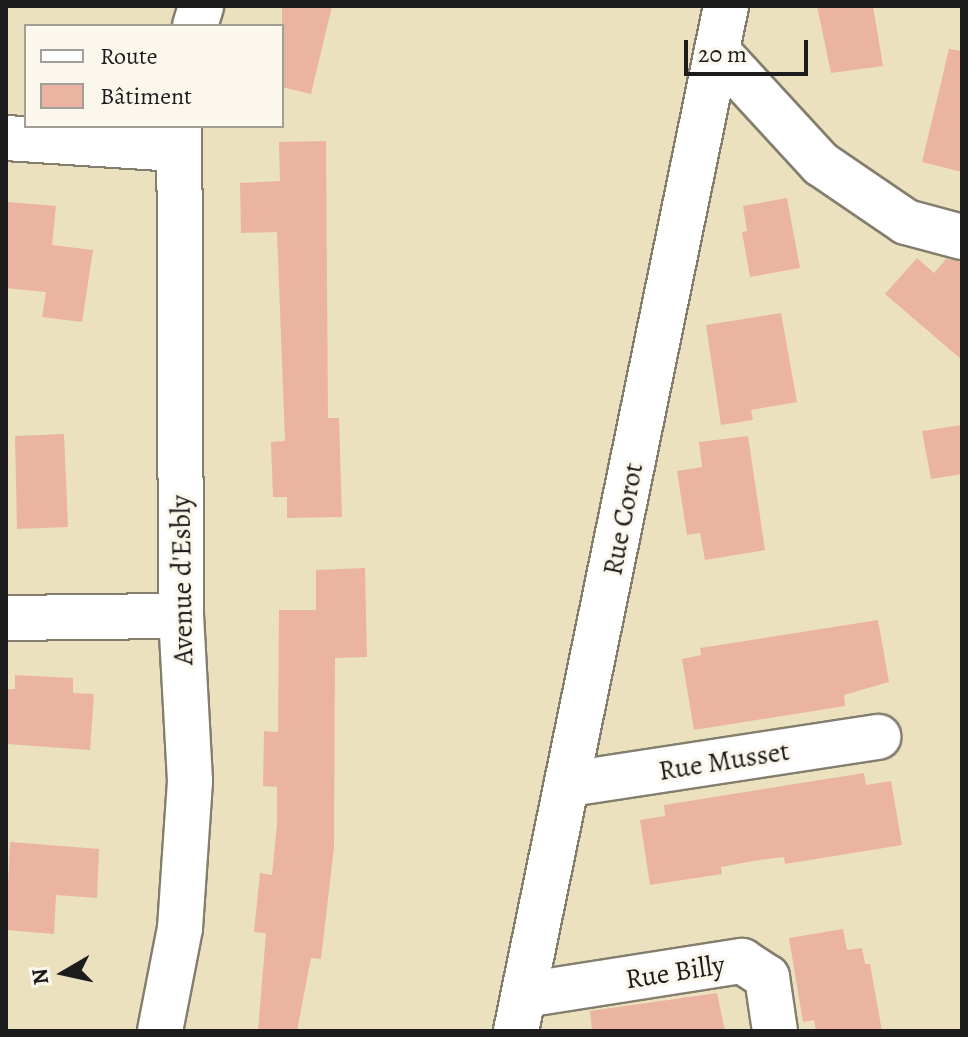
<!DOCTYPE html>
<meta charset="utf-8">
<style>
body{margin:0}
#map{position:relative;width:968px;height:1037px;overflow:hidden;background:#ebe1bf;font-family:Alegreya,serif}
div>[style]{position:absolute}
[style*='--x']{left:calc(var(--x)*1px);top:calc(var(--y)*1px);width:calc(var(--w)*1px);rotate:calc(var(--a)*1deg)}
.building>*{inset:0;background:#ebb4a2}
.roads{filter:drop-shadow(2px 0 #847e6e) drop-shadow(-2px 0 #847e6e) drop-shadow(0 2px #847e6e) drop-shadow(0 -2px #847e6e)}
.street>*{height:44px;margin:-22px;padding:0 22px;transform-origin:22px;border-radius:22px;background:#fff}
span{translate:-50% -50%;white-space:nowrap;text-align:center;line-height:1.15;-webkit-text-stroke:6px #fbf7ec;paint-order:stroke}
.street-label{font-size:28px;color:#1c1c1c}
.frame{position:absolute;inset:0;border:8px solid #1c1c1c;pointer-events:none}
.legend{position:absolute;left:24px;top:24px;width:260px;height:104px;box-sizing:border-box;background:#fbf7ec;border:2px solid #a29f99;margin:0;padding:10px 14px;list-style:none;font-size:24px;color:#1c1c1c}
.legend li{display:flex;align-items:center;gap:16px;height:40px}
.legend b{width:40px;border:2px solid #a29f99}
.north{position:absolute;left:24px;top:933px;width:80px;height:80px;-webkit-text-stroke:6px #fbf7ec;paint-order:stroke;rotate:261deg;font-size:22px;font-weight:700;line-height:32px;text-align:center;color:#1c1c1c}
.north::after{content:'';display:block;margin:auto;width:28px;height:36px;background:#1c1c1c;clip-path:polygon(50% 0,100% 100%,50% 72%,0 100%)}
.scale{position:absolute;left:684px;top:40px;width:124px;height:36px;box-sizing:border-box;border:4px solid #1c1c1c;border-top:0;padding-left:10px;font-size:24px;line-height:28px;white-space:nowrap;color:#1c1c1c;-webkit-text-stroke:6px #fbf7ec;paint-order:stroke}
</style>
<div id="map">
<div class="building">
<i style="clip-path:polygon(282px 6px,332px 6px,311px 94px,282px 87px)"></i>
<i style="clip-path:polygon(817px 6px,873px 6px,883px 66px,831px 73px)"></i>
<i style="clip-path:polygon(949px 49px,962px 51px,962px 172px,922px 162px)"></i>
<i style="clip-path:polygon(326px 141px,328px 418px,339px 418px,342px 517px,287px 518px,287px 497px,273px 497px,271px 442px,285px 441px,277px 232px,241px 233px,240px 183px,280px 181px,279px 142px)"></i>
<i style="clip-path:polygon(787px 198px,800px 268px,750px 277px,742px 232px,747px 231px,743px 206px)"></i>
<i style="clip-path:polygon(8px 202px,56px 206px,52px 245px,93px 250px,82px 322px,42px 317px,46px 292px,6px 288px)"></i>
<i style="clip-path:polygon(917px 258px,934px 273px,946px 259px,962px 261px,962px 360px,885px 294px)"></i>
<i style="clip-path:polygon(781px 313px,797px 402px,751px 410px,753px 420px,721px 425px,706px 325px)"></i>
<i style="clip-path:polygon(962px 425px,962px 474px,931px 479px,922px 431px)"></i>
<i style="clip-path:polygon(64px 434px,68px 527px,17px 529px,15px 436px)"></i>
<i style="clip-path:polygon(748px 436px,765px 550px,705px 560px,700px 533px,687px 535px,677px 471px,702px 467px,699px 442px)"></i>
<i style="clip-path:polygon(365px 568px,367px 657px,335px 658px,334px 847px,321px 959px,311px 958px,297px 1031px,258px 1031px,266px 933px,254px 932px,260px 873px,272px 875px,277px 824px,277px 787px,263px 786px,264px 731px,278px 732px,279px 610px,316px 610px,316px 570px)"></i>
<i style="clip-path:polygon(878px 620px,889px 682px,844px 695px,845px 706px,694px 730px,682px 659px,701px 655px,700px 648px)"></i>
<i style="clip-path:polygon(15px 675px,73px 678px,73px 693px,94px 694px,90px 750px,6px 744px,6px 689px,15px 689px)"></i>
<i style="clip-path:polygon(864px 773px,866px 785px,891px 781px,902px 845px,785px 864px,784px 857px,753px 861px,721px 867px,722px 874px,650px 885px,640px 820px,665px 816px,664px 805px)"></i>
<i style="clip-path:polygon(10px 842px,99px 849px,97px 898px,56px 895px,54px 934px,6px 930px)"></i>
<i style="clip-path:polygon(843px 929px,847px 950px,862px 948px,865px 964px,870px 964px,882px 1031px,816px 1031px,814px 1020px,803px 1022px,789px 938px)"></i>
<i style="clip-path:polygon(717px 993px,725px 1031px,592px 1031px,590px 1011px)"></i>
</div>
<div class="roads">
<div class="street">
<i style="--x:195;--y:26;--w:21;--a:-73"></i>
<i style="--x:717;--y:51;--w:154;--a:47.4"></i>
<i style="--x:821;--y:164;--w:103;--a:34.3"></i>
<i style="--x:906;--y:222;--w:58;--a:15"></i>
<i style="--x:6;--y:138;--w:170;--a:3.7"></i>
<i style="--x:6;--y:618;--w:175;--a:-0.7"></i>
<i style="--x:570;--y:784;--w:312;--a:-8.7"></i>
<i style="--x:524;--y:995;--w:221;--a:-8.9"></i>
<i style="--x:742;--y:961;--w:30;--a:33"></i>
<i style="--x:767;--y:977;--w:55;--a:81.6"></i>
<i style="--x:160;--y:1031;--w:105;--a:-79"></i>
<i style="--x:180;--y:928;--w:147;--a:-86.1"></i>
<i style="--x:190;--y:781;--w:165;--a:-93.1"></i>
<i style="--x:181;--y:616;--w:490;--a:-90.2"></i>
<i style="--x:516;--y:1031;--w:1046;--a:-78.42"></i>
</div>
</div>
<div class="street-label">
<span style="left:623px;top:519px;rotate:-79deg">Rue Corot</span>
<span style="left:182px;top:580px;rotate:-91deg">Avenue d'Esbly</span>
<span style="left:724px;top:761px;rotate:-9deg">Rue Musset</span>
<span style="left:675px;top:972px;rotate:-9deg">Rue Billy</span>
</div>
<div class="frame"></div>
<ul class="legend">
<li><b style="height:10px;background:#fff"></b>Route</li>
<li><b style="height:22px;background:#ebb4a2"></b>Bâtiment</li>
</ul>
<div class="north">N</div>
<div class="scale">20 m</div>
</div>
